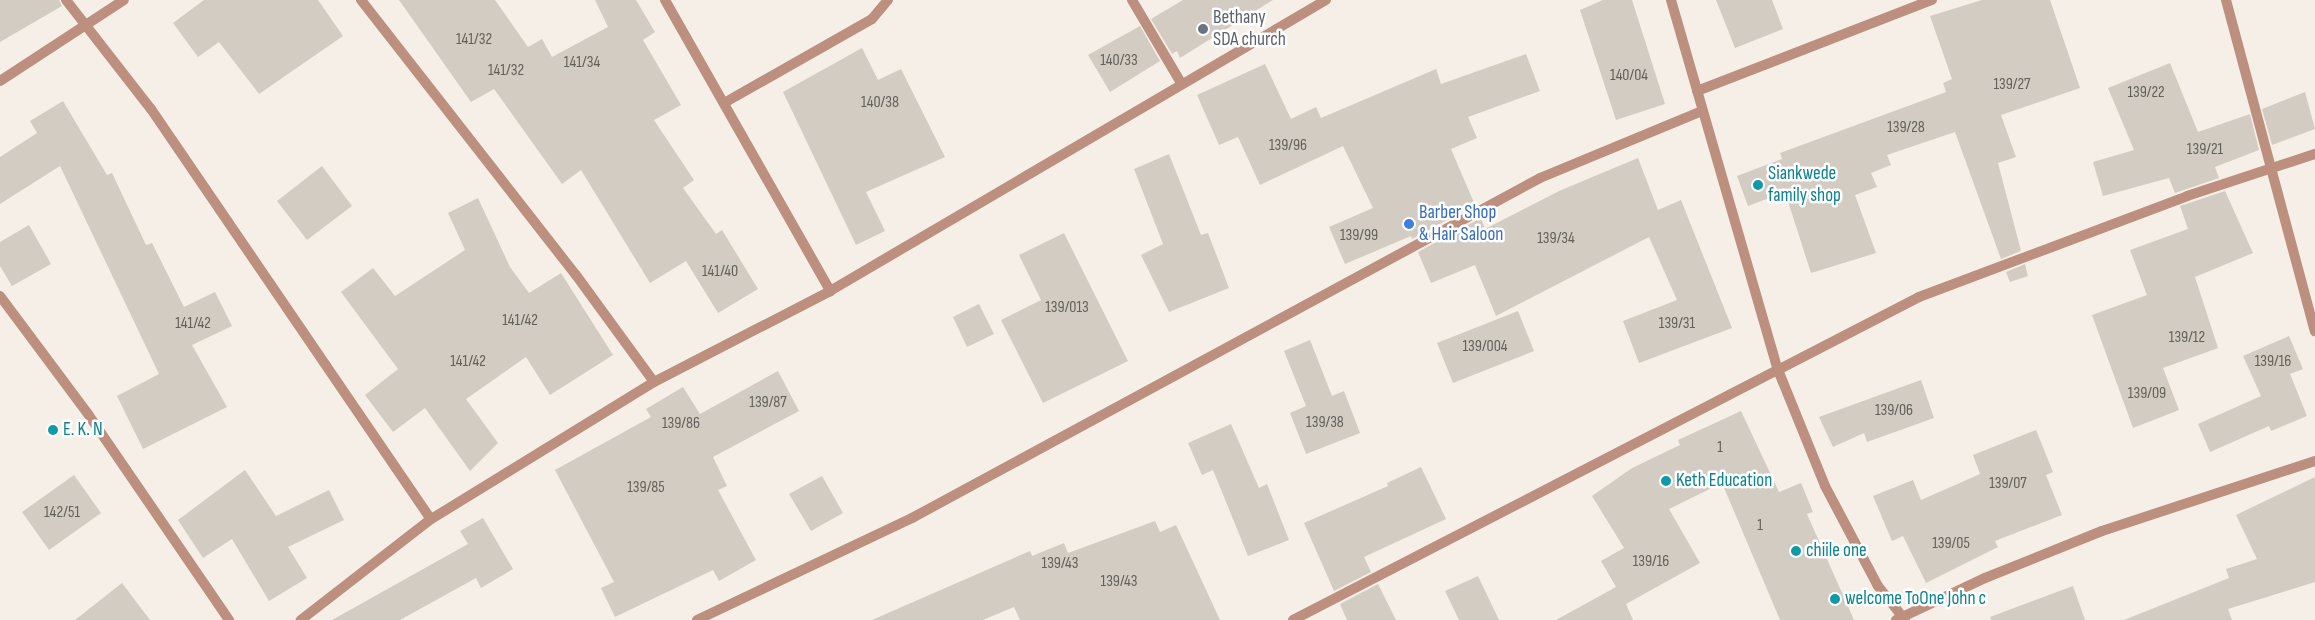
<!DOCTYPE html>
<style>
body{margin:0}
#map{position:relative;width:2315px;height:620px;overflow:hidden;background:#f6efe7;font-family:"Sofia Sans Condensed",sans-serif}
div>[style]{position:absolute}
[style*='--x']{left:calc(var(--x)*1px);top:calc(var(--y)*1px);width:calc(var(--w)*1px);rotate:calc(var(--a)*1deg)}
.building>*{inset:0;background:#d2ccc3}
.minor>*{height:10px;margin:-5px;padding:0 5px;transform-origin:5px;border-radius:5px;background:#bd8f7e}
.dots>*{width:14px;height:14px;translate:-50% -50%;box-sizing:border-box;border:2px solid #fff;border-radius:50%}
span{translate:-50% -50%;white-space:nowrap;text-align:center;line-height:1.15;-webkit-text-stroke:5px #fff;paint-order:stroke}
.number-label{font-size:16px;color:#63605b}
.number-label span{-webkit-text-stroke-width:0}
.worship-label{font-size:19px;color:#5b616d}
.left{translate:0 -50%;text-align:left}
.culture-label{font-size:19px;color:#0d838f}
.shop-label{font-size:19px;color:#366cbe}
</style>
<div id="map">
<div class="building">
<i style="clip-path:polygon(0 0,59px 0,62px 6px,0 42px)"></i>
<i style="clip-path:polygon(204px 0,318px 0,343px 36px,259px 94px,219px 42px,198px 57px,173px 23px)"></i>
<i style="clip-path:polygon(399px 0,495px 0,528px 47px,542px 39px,552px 57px,608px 27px,595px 0,636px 0,655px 32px,643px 40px,681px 105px,654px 120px,694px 180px,683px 188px,716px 234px,722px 230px,758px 289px,718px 313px,686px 261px,650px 283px,581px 170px,562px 184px,494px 89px,471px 102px)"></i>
<i style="clip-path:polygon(1183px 0,1273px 0,1180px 58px,1177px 51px,1172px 54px,1151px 19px)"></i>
<i style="clip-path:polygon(1603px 0,1632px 0,1665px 104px,1616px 120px,1580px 10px)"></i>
<i style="clip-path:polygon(1716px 0,1772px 0,1783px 29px,1735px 48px)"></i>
<i style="clip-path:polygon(1982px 0,2050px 0,2080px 88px,2001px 115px,2016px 157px,1998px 163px,2021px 251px,2001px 259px,1955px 132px,1887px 155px,1891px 165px,1871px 173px,1877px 187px,1855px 195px,1876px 253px,1811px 273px,1785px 192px,1748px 206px,1737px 176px,1782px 159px,1780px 153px,1946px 92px,1943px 83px,1952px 79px,1930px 16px)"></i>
<i style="clip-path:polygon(1140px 26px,1160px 61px,1110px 92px,1088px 55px)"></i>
<i style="clip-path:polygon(862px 48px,878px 80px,901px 69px,945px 157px,866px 192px,885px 231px,856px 245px,783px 92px)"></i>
<i style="clip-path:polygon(1526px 54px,1540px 91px,1468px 117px,1477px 138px,1451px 149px,1475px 205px,1412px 239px,1411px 236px,1345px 264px,1329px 227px,1373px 208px,1343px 146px,1260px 185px,1238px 137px,1219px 145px,1197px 95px,1265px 64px,1291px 119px,1316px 107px,1321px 118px,1436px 69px,1441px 84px)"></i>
<i style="clip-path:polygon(2170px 63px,2198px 132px,2250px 114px,2259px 150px,2215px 167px,2219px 178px,2175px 193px,2169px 178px,2103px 196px,2093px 162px,2134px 150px,2108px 88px)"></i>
<i style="clip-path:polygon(2305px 92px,2315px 129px,2272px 145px,2262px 109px)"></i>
<i style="clip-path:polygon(63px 101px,107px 175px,112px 173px,146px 245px,152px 243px,184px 307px,215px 292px,232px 326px,192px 345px,227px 407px,143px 449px,117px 396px,159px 374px,60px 166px,0 204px,0 157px,37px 133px,30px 121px)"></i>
<i style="clip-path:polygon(1169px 154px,1201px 235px,1208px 233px,1229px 288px,1169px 312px,1141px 255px,1163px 244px,1134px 169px)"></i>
<i style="clip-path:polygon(1638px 158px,1658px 210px,1681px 200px,1732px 328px,1639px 363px,1623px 321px,1677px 300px,1649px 237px,1496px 316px,1475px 265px,1431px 283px,1418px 252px,1481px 218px,1485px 229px,1559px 191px)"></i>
<i style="clip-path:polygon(322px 166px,352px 206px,307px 240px,277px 201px)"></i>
<i style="clip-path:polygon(2225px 191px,2253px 253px,2195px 277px,2218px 348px,2163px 368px,2179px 410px,2133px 428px,2092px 315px,2147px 295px,2130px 250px,2188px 229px,2180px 206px)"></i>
<i style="clip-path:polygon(478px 198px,510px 267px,529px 293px,561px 273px,613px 355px,550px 395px,526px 357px,466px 399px,498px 443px,470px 471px,425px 408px,393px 432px,365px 395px,398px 369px,341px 292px,373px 268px,395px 296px,465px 250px,448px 213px)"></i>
<i style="clip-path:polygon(29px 225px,51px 264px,12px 286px,0 266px,0 242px)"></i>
<i style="clip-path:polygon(1064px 233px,1128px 361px,1043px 403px,1001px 320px,1041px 300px,1019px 255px)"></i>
<i style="clip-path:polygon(2025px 264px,2028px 276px,2010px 282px,2006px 272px)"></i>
<i style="clip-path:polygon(979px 304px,994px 334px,967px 347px,953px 317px)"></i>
<i style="clip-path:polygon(1518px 311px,1534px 351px,1453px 383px,1437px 343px)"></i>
<i style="clip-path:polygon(2289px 336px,2303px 369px,2290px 374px,2307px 416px,2271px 431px,2269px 426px,2210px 452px,2198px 424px,2261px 396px,2243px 356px)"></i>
<i style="clip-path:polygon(1310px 340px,1332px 396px,1344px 391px,1360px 433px,1306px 454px,1290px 413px,1306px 406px,1284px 351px)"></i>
<i style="clip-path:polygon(778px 371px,799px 411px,713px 457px,727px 486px,718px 490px,756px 560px,719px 581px,713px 570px,615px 617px,601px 588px,614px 582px,555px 470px,651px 417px,646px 409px,683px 387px,700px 414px)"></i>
<i style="clip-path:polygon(1921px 380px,1934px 418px,1867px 442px,1864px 433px,1833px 447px,1819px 417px)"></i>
<i style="clip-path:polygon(1741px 411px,1779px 492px,1801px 483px,1813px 512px,1807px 514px,1854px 620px,1780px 620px,1722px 483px,1669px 509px,1700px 563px,1626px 604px,1633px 620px,1556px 620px,1616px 587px,1601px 561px,1624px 548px,1592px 496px,1632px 468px,1680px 445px,1678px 440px)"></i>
<i style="clip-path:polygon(1231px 424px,1259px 488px,1267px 484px,1289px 540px,1248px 556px,1213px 470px,1202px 475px,1188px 443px)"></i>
<i style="clip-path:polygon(2036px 430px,2053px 472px,2046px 475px,2062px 515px,1995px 541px,1998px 547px,1926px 583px,1903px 536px,1892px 541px,1873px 496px,1913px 480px,1921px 500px,1980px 474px,1973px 455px)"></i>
<i style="clip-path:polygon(1421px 467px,1446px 519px,1364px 557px,1371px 572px,1334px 591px,1304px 523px,1388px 486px,1387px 483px)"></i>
<i style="clip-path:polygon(245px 470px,276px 516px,329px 490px,344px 520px,288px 547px,307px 578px,269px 601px,232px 539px,203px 558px,178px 520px)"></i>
<i style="clip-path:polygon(74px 475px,101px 513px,49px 550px,22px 512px)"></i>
<i style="clip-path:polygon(822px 476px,843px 513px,811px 531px,789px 494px)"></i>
<i style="clip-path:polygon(2315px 477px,2315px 582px,2228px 609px,2232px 620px,2124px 620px,2229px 578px,2226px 569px,2257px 559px,2236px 515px)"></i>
<i style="clip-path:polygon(483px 518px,513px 569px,481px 588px,476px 578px,400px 620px,332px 620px,468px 544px,460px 531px)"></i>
<i style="clip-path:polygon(1155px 521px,1160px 532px,1176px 525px,1220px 620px,1020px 620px,1014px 607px,983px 620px,872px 620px,1030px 551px,1032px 556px,1064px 543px,1068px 553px)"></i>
<i style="clip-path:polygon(1478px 576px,1499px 620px,1459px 620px,1445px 591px)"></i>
<i style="clip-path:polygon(122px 583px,150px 620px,75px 620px)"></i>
<i style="clip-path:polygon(1378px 584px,1396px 620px,1347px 620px,1340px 604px)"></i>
<i style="clip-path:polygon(2073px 586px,2085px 620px,1991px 620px,1990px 617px)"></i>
</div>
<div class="minor">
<i style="--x:66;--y:0;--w:138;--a:52.1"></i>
<i style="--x:151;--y:109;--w:496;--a:55.7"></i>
<i style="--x:431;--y:519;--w:165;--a:142.2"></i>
<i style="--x:361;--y:0;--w:349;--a:52"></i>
<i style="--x:576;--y:275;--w:132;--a:53.9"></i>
<i style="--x:654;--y:382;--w:262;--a:148.4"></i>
<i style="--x:665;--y:0;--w:335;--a:60.4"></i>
<i style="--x:1132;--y:0;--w:96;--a:59.4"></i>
<i style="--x:1671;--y:0;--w:385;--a:73.9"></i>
<i style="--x:1778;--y:370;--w:125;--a:67.9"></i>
<i style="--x:1825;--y:486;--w:113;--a:62.1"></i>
<i style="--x:1878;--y:586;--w:43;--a:51.5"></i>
<i style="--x:2226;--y:0;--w:343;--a:75"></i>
<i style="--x:0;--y:81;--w:148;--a:-33.2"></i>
<i style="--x:1697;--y:91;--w:252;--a:-21.2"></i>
<i style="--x:724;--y:103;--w:170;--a:-29.6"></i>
<i style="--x:872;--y:19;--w:25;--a:-50"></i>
<i style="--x:0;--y:296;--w:147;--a:53.3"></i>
<i style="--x:88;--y:414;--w:250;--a:55.6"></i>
<i style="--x:654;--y:382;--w:198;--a:-27.3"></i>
<i style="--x:830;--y:291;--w:575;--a:-30.4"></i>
<i style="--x:697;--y:620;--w:238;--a:-25.4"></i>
<i style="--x:912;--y:518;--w:714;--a:-28.43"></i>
<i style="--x:1540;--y:178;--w:175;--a:-22.5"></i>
<i style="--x:1293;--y:620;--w:704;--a:-27.29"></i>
<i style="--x:1919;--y:297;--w:286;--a:-20.6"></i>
<i style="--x:2187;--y:196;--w:135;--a:-18.2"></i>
<i style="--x:1896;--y:620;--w:98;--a:-25.3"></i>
<i style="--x:1985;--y:578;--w:126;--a:-21.9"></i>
<i style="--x:2102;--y:531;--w:224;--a:-18.2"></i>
</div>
<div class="dots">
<i style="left:1203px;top:29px;background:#6b7280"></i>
<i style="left:1758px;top:185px;background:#0f9aa8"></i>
<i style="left:1409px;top:224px;background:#3f7fe0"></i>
<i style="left:53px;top:430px;background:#0f9aa8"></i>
<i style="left:1666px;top:481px;background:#0f9aa8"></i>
<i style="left:1796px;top:551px;background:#0f9aa8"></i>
<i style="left:1835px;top:599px;background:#0f9aa8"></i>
</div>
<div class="number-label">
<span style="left:474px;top:40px">141/32</span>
<span style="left:1119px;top:61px">140/33</span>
<span style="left:582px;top:63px">141/34</span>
<span style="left:506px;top:71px">141/32</span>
<span style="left:1629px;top:76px">140/04</span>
<span style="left:2012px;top:85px">139/27</span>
<span style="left:2146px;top:93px">139/22</span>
<span style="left:880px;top:103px">140/38</span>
<span style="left:1906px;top:128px">139/28</span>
<span style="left:1288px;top:146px">139/96</span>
<span style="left:2205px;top:150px">139/21</span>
<span style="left:1359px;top:236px">139/99</span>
<span style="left:1556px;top:239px">139/34</span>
<span style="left:720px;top:272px">141/40</span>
<span style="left:1067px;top:308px">139/013</span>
<span style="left:520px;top:321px">141/42</span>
<span style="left:193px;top:324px">141/42</span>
<span style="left:1677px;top:324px">139/31</span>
<span style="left:2187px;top:338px">139/12</span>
<span style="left:1485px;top:347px">139/004</span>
<span style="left:468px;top:362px">141/42</span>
<span style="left:2273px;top:362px">139/16</span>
<span style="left:2147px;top:394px">139/09</span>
<span style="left:768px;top:403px">139/87</span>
<span style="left:1894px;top:411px">139/06</span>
<span style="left:1325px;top:423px">139/38</span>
<span style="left:681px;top:424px">139/86</span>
<span style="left:1720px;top:448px">1</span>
<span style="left:2008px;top:484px">139/07</span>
<span style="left:646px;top:488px">139/85</span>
<span style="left:62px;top:513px">142/51</span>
<span style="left:1760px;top:526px">1</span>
<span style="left:1951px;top:544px">139/05</span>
<span style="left:1651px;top:562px">139/16</span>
<span style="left:1060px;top:564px">139/43</span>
<span style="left:1119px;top:582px">139/43</span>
</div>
<div class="worship-label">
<span class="left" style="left:1213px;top:29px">Bethany<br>SDA church</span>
</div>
<div class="culture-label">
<span class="left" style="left:1768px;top:185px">Siankwede<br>family shop</span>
<span class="left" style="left:63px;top:430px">E. K. N</span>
<span class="left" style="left:1676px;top:481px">Keth Education</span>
<span class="left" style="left:1806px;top:551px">chiile one</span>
<span class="left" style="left:1845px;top:599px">welcome ToOne John c</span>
</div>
<div class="shop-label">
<span class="left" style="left:1419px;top:224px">Barber Shop<br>&amp; Hair Saloon</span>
</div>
</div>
